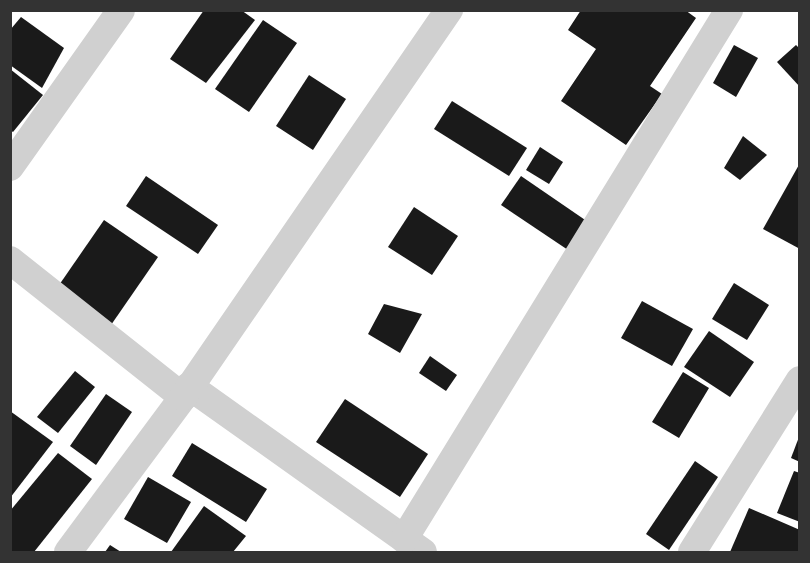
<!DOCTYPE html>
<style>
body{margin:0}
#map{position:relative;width:810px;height:563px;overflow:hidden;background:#fff;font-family:"Fira Sans Condensed",sans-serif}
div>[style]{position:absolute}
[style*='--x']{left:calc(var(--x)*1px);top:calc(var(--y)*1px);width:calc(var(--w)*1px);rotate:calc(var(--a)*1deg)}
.building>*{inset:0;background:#1a1a1a}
.street>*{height:28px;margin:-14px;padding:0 14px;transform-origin:14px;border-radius:14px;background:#d0d0d0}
span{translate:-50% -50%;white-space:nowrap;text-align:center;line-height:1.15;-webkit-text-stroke:6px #fff;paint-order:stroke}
.frame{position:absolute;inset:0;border:12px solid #333;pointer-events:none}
</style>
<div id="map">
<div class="building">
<i style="clip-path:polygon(204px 10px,241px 10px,255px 20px,206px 83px,170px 59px)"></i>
<i style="clip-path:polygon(581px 10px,685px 10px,696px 18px,650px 86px,662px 94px,626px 145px,561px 101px,596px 49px,568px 30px)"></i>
<i style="clip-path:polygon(21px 17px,64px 48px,42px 88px,10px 65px,10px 30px)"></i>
<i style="clip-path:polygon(263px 20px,297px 43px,249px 112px,215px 89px)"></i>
<i style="clip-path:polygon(734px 45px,758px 58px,736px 97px,713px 83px)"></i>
<i style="clip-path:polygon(796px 45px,800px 49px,800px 87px,777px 62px)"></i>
<i style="clip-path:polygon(10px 69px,43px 95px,13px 132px,10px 130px)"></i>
<i style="clip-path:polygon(309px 75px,346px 99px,313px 150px,276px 126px)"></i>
<i style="clip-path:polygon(452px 101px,527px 148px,509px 176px,434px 129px)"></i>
<i style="clip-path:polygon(743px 136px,767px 155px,740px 180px,724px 168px)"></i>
<i style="clip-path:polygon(540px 147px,563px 162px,549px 184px,526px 170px)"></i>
<i style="clip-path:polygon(800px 163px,800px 249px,763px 229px)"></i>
<i style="clip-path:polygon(146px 176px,218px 225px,198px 254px,126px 206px)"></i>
<i style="clip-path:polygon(521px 176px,591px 224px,571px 252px,501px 205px)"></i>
<i style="clip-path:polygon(414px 207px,458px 236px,432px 275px,388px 247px)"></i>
<i style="clip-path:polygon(104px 220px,158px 257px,111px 325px,57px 288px)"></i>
<i style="clip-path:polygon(734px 283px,769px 305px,747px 340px,712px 319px)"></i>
<i style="clip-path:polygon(642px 301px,693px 329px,672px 366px,621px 338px)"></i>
<i style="clip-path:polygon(384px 304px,422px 314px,400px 353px,368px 334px)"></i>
<i style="clip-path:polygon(709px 331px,754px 362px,730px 397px,684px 367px)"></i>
<i style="clip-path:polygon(430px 356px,457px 375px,446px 391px,419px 373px)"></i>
<i style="clip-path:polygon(75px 371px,95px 387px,58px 433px,37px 417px)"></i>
<i style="clip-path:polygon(683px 372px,709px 388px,679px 438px,652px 422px)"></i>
<i style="clip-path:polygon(106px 394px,132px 412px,96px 465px,70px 446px)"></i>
<i style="clip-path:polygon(345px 399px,428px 454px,400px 497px,316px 442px)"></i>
<i style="clip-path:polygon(10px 411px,53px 442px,10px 498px)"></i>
<i style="clip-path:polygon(799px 437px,800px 437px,800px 462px,791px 458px)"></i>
<i style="clip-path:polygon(192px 443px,267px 489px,246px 522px,172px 476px)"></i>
<i style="clip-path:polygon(58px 453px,92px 479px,34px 552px,10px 552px,10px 511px)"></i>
<i style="clip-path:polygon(695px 461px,718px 477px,669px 550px,646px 534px)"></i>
<i style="clip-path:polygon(794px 471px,800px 473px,800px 522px,777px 513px)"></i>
<i style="clip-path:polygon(148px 477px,191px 502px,167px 543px,124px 519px)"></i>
<i style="clip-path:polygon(204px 506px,246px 536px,233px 552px,171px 552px)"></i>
<i style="clip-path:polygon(749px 508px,800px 530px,800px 552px,730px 552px)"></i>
<i style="clip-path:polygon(110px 545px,121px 552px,105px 552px)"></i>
</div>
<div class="street">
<i style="--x:10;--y:167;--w:192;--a:-54.7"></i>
<i style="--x:10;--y:260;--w:221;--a:38.4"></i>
<i style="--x:189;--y:386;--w:287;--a:35.4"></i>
<i style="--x:404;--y:539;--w:621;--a:-58.43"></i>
<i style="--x:68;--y:552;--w:193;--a:-53.4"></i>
<i style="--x:183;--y:397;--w:470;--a:-55.5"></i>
<i style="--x:692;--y:552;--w:203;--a:-57.9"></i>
</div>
<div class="frame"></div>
</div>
